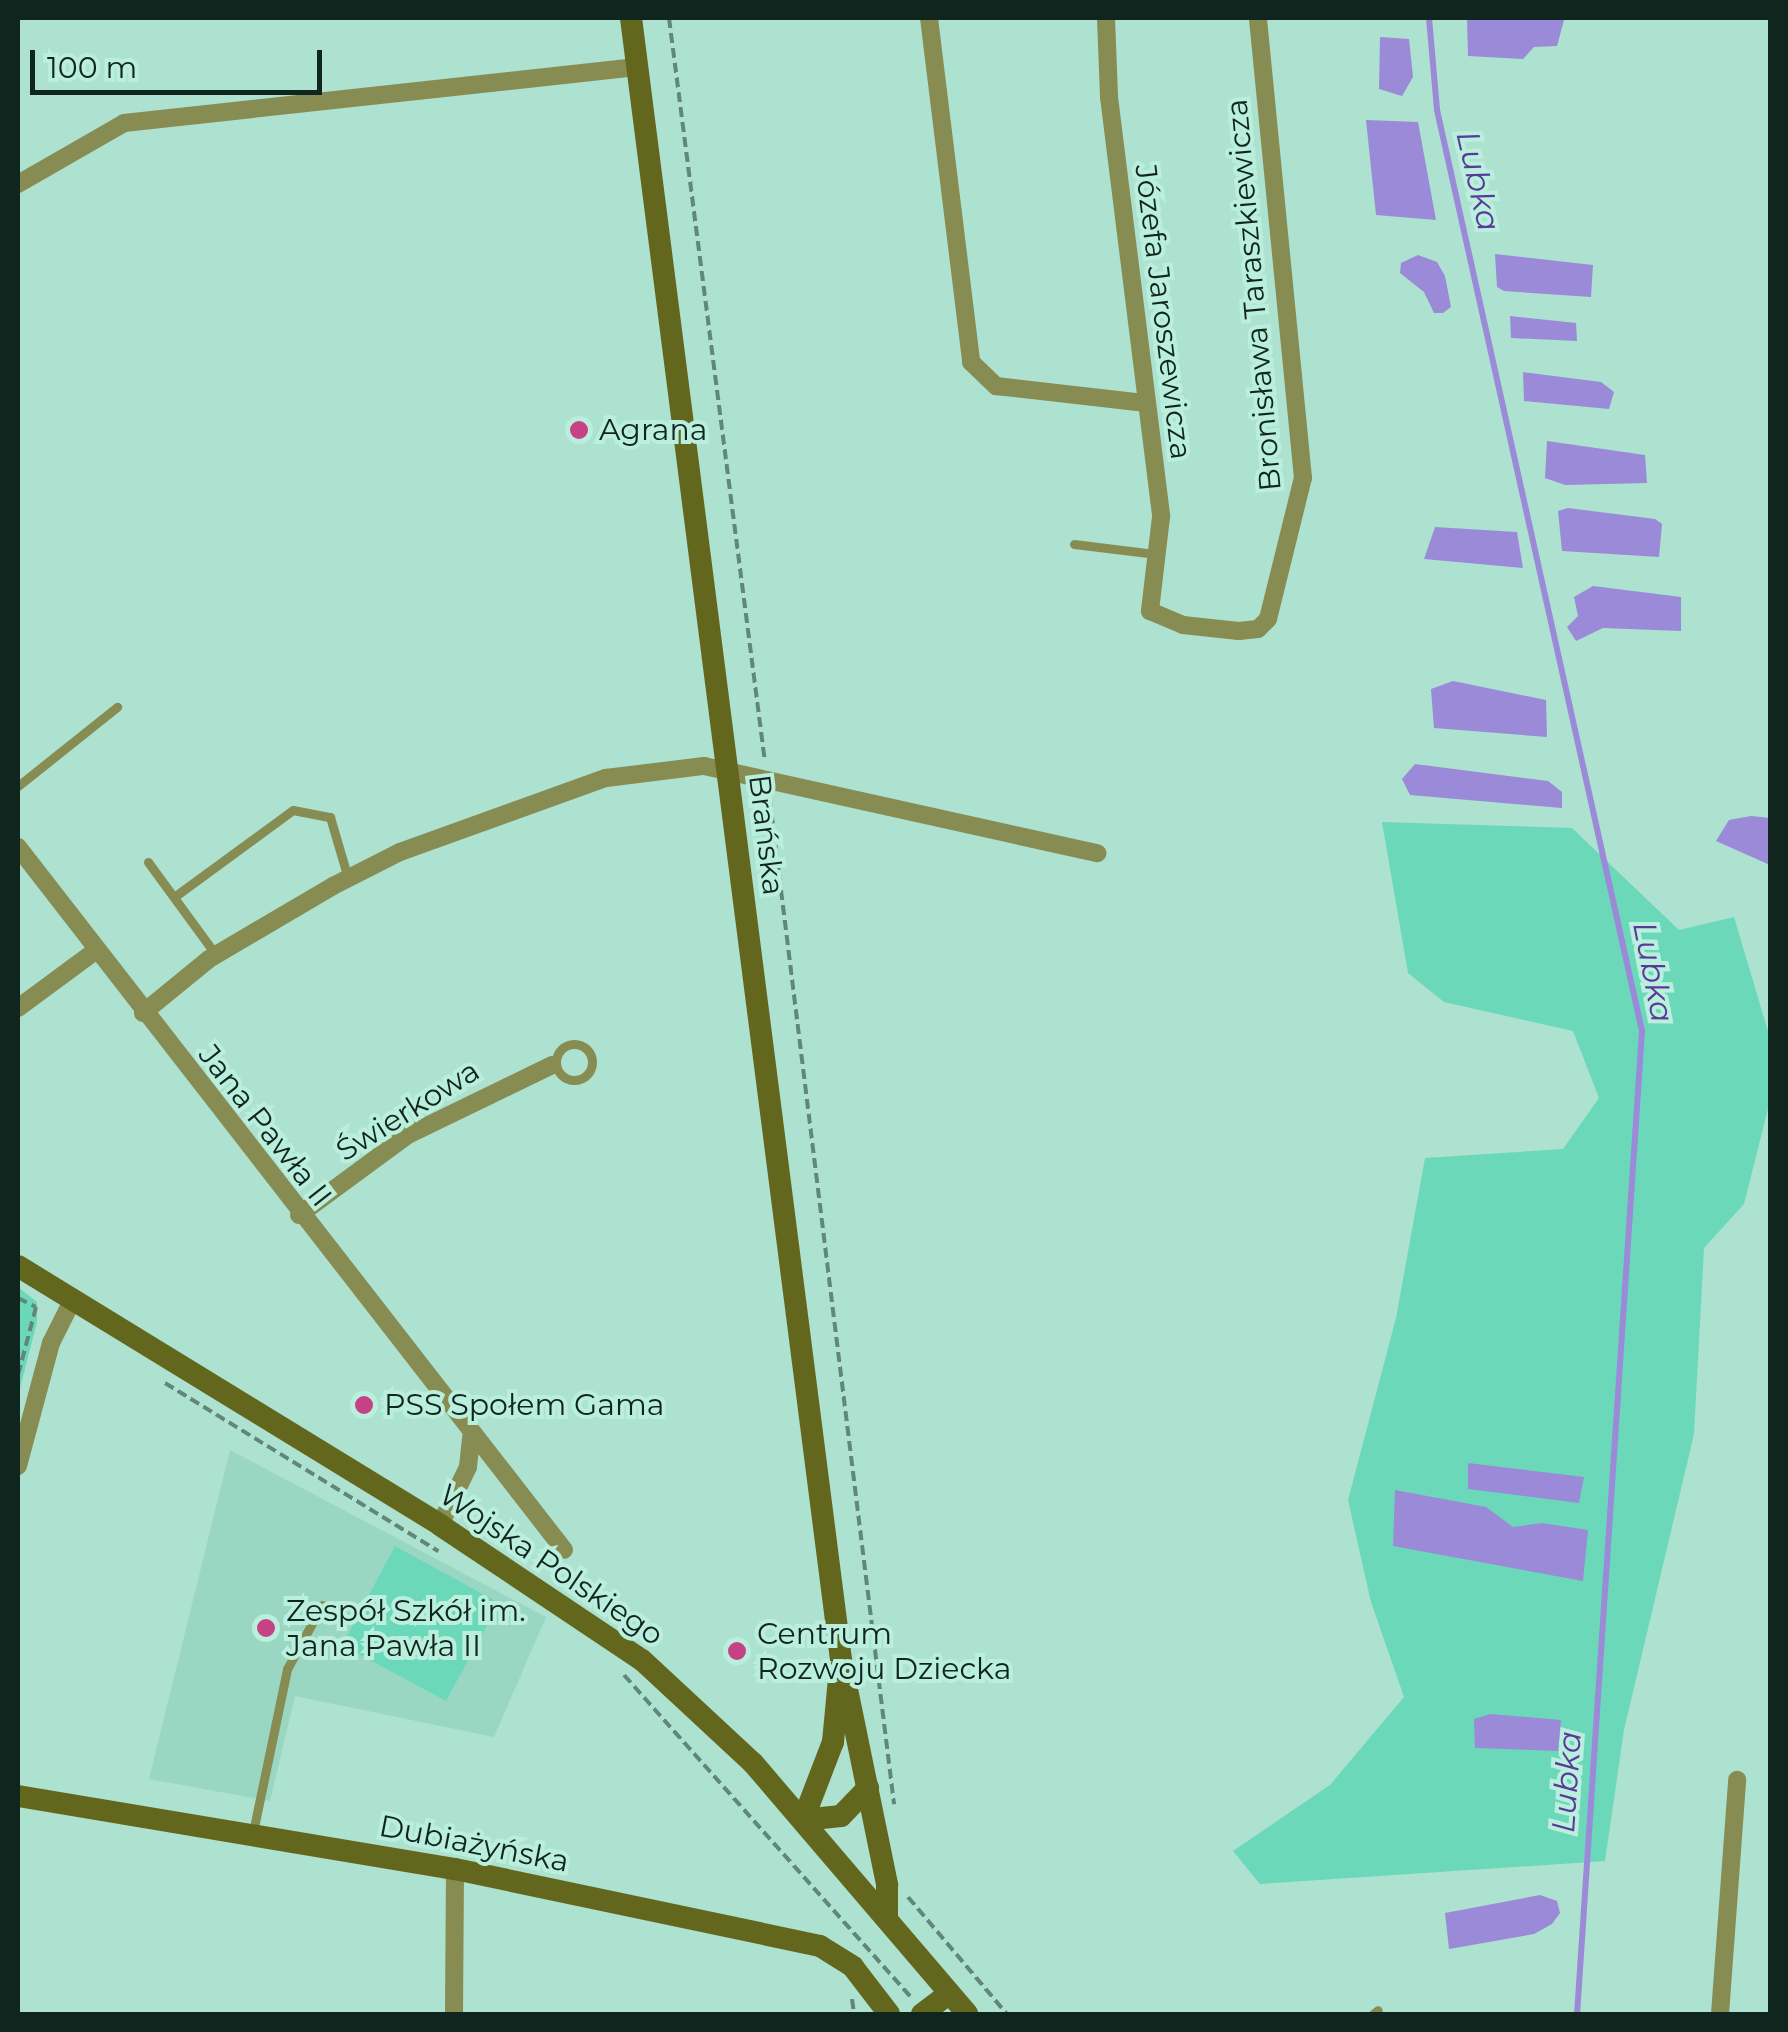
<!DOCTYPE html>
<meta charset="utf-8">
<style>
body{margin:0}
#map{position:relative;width:1788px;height:2032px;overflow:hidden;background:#ade1d0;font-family:Montserrat,sans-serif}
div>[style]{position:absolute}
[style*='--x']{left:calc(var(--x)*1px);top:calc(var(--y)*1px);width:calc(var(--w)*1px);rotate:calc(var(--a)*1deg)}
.built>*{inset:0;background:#9ad7c3}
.green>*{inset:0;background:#6cd8ba}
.water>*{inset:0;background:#9a8ad8}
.stream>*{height:6px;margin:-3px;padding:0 3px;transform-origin:3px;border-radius:3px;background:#9a8ad8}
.path>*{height:4px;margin-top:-2px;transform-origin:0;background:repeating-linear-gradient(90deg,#61867a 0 10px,transparent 0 15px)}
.lane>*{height:9px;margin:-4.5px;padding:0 4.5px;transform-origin:4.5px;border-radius:4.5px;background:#878c53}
.lane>.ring{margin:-4.5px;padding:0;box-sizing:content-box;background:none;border:9px solid #878c53;border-radius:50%}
.street>*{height:18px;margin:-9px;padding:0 9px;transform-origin:9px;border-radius:9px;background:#878c53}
.secondary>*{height:22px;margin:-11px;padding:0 11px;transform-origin:11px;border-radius:11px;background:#63671d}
.dots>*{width:28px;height:28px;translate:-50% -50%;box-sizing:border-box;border:5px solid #baefdd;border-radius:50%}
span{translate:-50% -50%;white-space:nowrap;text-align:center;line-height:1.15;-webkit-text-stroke:8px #baefdd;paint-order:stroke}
.street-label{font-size:30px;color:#11251f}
.poi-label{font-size:30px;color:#11251f}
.left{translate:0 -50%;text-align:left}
.water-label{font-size:32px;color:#563b98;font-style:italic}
.frame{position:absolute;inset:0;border:20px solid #11251f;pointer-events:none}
.scale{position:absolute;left:30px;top:50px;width:292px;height:45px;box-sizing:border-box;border:5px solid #11251f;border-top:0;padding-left:12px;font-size:30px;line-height:35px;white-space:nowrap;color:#11251f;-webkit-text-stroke:8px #baefdd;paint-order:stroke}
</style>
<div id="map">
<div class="built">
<i style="clip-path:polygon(230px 1450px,546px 1617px,494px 1737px,295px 1696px,270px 1801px,149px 1779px)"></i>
</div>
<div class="green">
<i style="clip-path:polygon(1382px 822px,1572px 828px,1679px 930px,1734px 917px,1770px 1038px,1770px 1101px,1744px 1204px,1704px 1248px,1694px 1434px,1624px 1730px,1605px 1861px,1260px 1884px,1233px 1851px,1330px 1785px,1404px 1697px,1371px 1602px,1348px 1500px,1396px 1318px,1425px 1158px,1563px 1149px,1599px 1098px,1573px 1031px,1444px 1002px,1408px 973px)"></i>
<i style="clip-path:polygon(18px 1287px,37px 1302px,37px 1322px,18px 1396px)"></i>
<i style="clip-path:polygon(395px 1546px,499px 1603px,446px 1701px,342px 1645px)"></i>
</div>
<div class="water">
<i style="clip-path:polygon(1467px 18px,1550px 18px,1564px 20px,1557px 46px,1534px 47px,1523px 59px,1468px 56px)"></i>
<i style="clip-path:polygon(1380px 37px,1409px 39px,1413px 77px,1402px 96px,1379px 89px)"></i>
<i style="clip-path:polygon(1366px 120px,1418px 122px,1436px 220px,1376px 215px)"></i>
<i style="clip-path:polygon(1495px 254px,1593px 265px,1591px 297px,1504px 291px,1497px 287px)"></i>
<i style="clip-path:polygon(1418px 255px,1437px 262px,1445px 276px,1451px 307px,1443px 313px,1434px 313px,1424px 292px,1400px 273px,1401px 263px)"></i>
<i style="clip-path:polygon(1510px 316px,1576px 323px,1577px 341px,1511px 338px)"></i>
<i style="clip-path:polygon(1523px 372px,1601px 382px,1614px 392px,1609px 409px,1524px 401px)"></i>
<i style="clip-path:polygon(1547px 441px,1645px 455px,1647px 483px,1565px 485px,1545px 478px)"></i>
<i style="clip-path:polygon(1568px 508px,1655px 519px,1662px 524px,1659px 557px,1562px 551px,1558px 511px)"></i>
<i style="clip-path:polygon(1435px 527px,1517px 532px,1523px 568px,1424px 559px)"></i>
<i style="clip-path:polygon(1593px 586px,1681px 597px,1681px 631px,1603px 628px,1576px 641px,1567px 627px,1578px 616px,1574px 597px)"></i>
<i style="clip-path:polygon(1453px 681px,1546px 700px,1547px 737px,1434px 728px,1431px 689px)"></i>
<i style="clip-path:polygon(1415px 764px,1548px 781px,1562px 792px,1562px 808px,1410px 795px,1402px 779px)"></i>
<i style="clip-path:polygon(1751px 816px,1770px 818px,1770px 865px,1716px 841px,1729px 820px)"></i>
<i style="clip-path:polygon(1468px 1463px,1584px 1477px,1579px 1503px,1468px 1489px)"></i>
<i style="clip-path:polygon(1395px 1490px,1486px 1507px,1513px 1527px,1542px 1523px,1588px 1530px,1583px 1581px,1393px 1546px)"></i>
<i style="clip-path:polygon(1490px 1714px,1561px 1720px,1558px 1751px,1475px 1748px,1474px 1719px)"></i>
<i style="clip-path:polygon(1540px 1895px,1557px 1901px,1560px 1913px,1552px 1924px,1534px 1934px,1449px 1949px,1445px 1913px)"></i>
</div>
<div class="stream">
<i style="--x:1429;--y:18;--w:92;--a:85"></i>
<i style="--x:1437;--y:110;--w:944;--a:77.45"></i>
<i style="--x:1642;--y:1031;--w:985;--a:93.78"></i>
</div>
<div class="path">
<i style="--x:669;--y:18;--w:750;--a:82.65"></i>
<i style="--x:770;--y:801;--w:1011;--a:82.95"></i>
<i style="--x:18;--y:1298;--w:20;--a:27"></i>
<i style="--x:36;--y:1307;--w:70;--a:104.8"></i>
<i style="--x:165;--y:1383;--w:321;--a:31.6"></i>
<i style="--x:624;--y:1675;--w:430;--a:48.3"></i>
<i style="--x:908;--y:1897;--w:153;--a:49.8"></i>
<i style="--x:852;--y:1999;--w:15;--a:82"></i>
</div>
<div class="lane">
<i style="--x:1074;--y:544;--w:83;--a:7"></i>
<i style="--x:18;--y:786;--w:127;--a:-38.6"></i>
<i style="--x:148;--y:862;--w:115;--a:53.8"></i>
<i style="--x:174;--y:897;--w:147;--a:-36.2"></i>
<i style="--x:293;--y:810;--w:38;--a:11"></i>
<i style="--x:330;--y:817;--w:64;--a:73.6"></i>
<i class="ring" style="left:556px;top:1044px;width:27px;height:27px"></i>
<i style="--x:253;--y:1832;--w:167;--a:-78.2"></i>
<i style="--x:287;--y:1669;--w:73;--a:-61.3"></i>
<i style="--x:1373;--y:2014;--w:6;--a:-39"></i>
</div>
<div class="street">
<i style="--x:929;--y:18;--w:347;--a:83"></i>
<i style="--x:971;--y:362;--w:35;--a:44"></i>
<i style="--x:996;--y:386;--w:151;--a:6.5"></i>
<i style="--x:1106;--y:18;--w:79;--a:87.8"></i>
<i style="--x:1109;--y:97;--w:423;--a:82.9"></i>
<i style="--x:1161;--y:517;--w:95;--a:96.7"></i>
<i style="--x:1150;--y:611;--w:36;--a:23"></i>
<i style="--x:1183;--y:625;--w:56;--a:6.1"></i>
<i style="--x:1239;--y:631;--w:19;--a:-6"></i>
<i style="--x:1258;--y:629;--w:14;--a:-45"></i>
<i style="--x:1268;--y:619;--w:145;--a:-76.1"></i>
<i style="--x:1303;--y:478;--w:462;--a:-95.6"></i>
<i style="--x:18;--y:184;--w:122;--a:-29.9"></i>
<i style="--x:124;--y:123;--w:516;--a:-6.23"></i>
<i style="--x:18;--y:847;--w:890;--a:52.16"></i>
<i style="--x:18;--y:1008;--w:96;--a:-36.5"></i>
<i style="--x:143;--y:1013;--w:85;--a:-39.3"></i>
<i style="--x:209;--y:959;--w:144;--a:-30.5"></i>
<i style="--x:333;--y:886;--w:75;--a:-26.9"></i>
<i style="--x:400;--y:852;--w:219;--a:-19.8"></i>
<i style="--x:606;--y:778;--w:99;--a:-7"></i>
<i style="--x:704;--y:766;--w:403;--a:12.5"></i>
<i style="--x:299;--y:1215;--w:135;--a:-36.3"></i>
<i style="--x:408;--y:1135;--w:160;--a:-25.9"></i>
<i style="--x:18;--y:1466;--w:127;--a:-75"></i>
<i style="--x:51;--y:1343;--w:49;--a:-63.4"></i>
<i style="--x:440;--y:1525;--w:64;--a:-64.2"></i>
<i style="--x:468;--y:1467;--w:30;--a:-84"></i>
<i style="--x:454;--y:2014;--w:145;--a:-89.6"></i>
<i style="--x:1720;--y:2014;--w:235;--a:-85.8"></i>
</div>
<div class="secondary">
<i style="--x:631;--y:18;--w:1655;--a:82.71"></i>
<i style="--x:841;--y:1660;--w:230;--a:78.4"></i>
<i style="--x:887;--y:1885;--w:34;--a:90"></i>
<i style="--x:18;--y:1266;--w:495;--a:31.5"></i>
<i style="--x:440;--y:1525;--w:243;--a:33.8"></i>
<i style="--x:642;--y:1660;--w:151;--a:42.9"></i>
<i style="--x:753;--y:1763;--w:330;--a:49.5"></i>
<i style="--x:18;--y:1796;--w:443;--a:9.5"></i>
<i style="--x:455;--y:1869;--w:373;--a:11.9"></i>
<i style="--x:820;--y:1946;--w:39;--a:32"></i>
<i style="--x:853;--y:1967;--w:59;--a:52.5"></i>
<i style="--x:803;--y:1820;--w:84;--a:-69"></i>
<i style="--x:833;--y:1742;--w:63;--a:-84.6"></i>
<i style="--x:803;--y:1820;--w:38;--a:-6"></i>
<i style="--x:841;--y:1816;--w:39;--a:-46"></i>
<i style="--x:922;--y:2014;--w:34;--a:-37"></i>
</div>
<div class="dots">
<i style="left:579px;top:430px;background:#c64285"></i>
<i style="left:364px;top:1405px;background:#c64285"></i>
<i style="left:266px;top:1628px;background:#c64285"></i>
<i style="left:737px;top:1651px;background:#c64285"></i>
</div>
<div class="street-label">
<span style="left:1254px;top:295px;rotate:-95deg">Bronisława Taraszkiewicza</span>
<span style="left:1163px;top:312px;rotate:83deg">Józefa Jaroszewicza</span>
<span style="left:766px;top:835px;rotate:83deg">Brańska</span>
<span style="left:408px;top:1111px;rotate:-32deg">Świerkowa</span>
<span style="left:265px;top:1126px;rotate:52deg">Jana Pawła II</span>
<span style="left:551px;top:1565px;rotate:34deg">Wojska Polskiego</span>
<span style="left:474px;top:1844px;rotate:11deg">Dubiażyńska</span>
</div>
<div class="poi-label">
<span class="left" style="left:599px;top:430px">Agrana</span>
<span class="left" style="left:384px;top:1405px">PSS Społem Gama</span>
<span class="left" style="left:286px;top:1628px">Zespół Szkół im.<br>Jana Pawła II</span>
<span class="left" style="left:757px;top:1651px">Centrum<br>Rozwoju Dziecka</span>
</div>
<div class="water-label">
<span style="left:1478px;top:181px;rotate:77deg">Lubka</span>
<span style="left:1653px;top:972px;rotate:79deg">Lubka</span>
<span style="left:1567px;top:1782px;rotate:-86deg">Lubka</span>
</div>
<div class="frame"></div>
<div class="scale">100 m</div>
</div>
